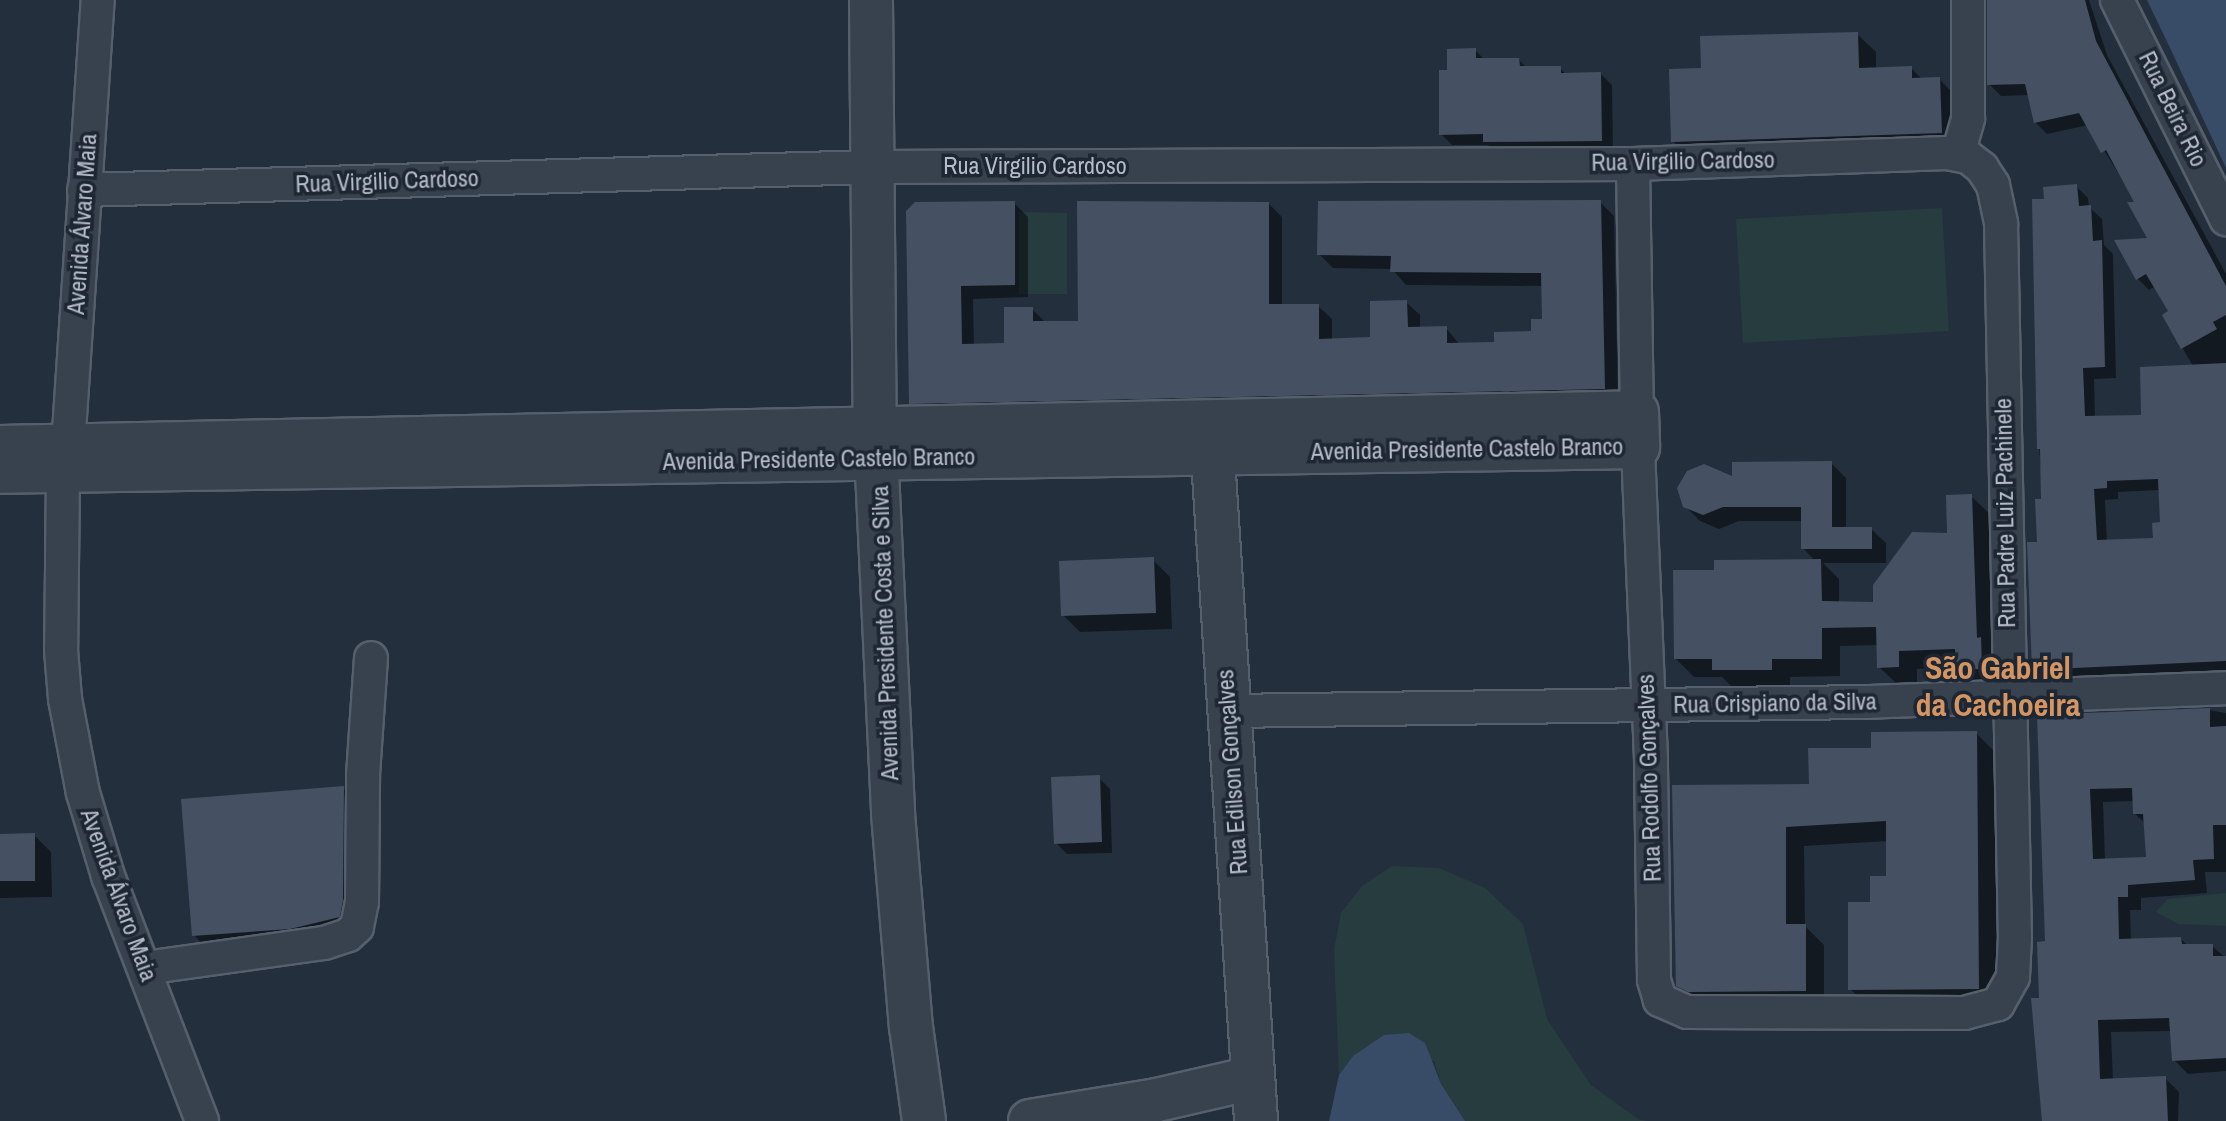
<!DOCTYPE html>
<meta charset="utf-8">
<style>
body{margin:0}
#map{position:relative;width:2226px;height:1121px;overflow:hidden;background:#242f3e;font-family:"Archivo Narrow",sans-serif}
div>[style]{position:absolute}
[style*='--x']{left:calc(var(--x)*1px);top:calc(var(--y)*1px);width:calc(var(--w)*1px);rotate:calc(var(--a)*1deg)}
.green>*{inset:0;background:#263c3f}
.water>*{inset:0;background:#394c67}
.shadow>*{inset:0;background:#0007}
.building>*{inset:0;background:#455162}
.roads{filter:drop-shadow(2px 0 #565f6c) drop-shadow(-2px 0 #565f6c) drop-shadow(0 2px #565f6c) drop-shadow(0 -2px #565f6c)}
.minor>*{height:32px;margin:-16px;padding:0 16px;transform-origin:16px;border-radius:16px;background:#38414e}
.tertiary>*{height:42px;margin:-21px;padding:0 21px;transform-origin:21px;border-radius:21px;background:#38414e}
span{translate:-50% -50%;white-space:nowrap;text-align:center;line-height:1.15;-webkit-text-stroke:7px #1d2633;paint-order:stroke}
.street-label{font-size:24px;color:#b4bcc9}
.district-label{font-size:32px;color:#d59563;font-weight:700}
</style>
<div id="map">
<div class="green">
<i style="clip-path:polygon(1942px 208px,1949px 331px,1743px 343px,1736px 219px)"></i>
<i style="clip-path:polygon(1019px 212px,1067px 213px,1067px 294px,1019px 294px)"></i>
<i style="clip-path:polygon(1392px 866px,1439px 868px,1485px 888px,1523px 924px,1547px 1019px,1591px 1085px,1638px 1119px,1647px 1121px,1465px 1121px,1441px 1084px,1434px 1061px,1353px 1056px,1339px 1075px,1334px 950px,1341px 913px,1362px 886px)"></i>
<i style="clip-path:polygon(2226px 893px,2226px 926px,2178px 924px,2156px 912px,2168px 899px)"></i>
</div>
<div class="water">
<i style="clip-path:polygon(2147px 0,2226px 0,2226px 168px,2171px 50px)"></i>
<i style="clip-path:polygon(1409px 1033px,1425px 1043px,1441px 1084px,1465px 1121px,1329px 1121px,1339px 1075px,1353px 1056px,1384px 1035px)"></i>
</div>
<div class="shadow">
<i style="clip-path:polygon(evenodd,1989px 0,2089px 0,2107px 55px,2226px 274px,2226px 675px,2045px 680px,2034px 669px,2044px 501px,2039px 448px,2046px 201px,2076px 186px,2088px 198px,2089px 207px,2102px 219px,2104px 245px,2113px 254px,2116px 378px,2094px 379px,2095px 418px,2143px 417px,2194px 368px,2164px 316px,2170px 312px,2156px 286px,2149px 290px,2137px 278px,2150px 240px,2137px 203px,2088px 125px,2047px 134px,2035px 122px,2029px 95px,2001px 96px,1989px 84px,1989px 0,2160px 490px,2162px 524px,2155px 540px,2107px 542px,2105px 500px,2118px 499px,2118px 492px,2160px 490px)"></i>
<i style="clip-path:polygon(1857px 34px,1876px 52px,1876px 69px,1911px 68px,1922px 79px,1939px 79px,1958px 98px,1960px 151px,1691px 160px,1673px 141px,1703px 70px)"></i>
<i style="clip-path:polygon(1475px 50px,1485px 60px,1519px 60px,1527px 68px,1560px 68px,1567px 75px,1601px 74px,1612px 85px,1613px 152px,1496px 153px,1488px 145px,1452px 145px,1441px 134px,1449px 72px)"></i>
<i style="clip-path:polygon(1600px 202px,1614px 216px,1618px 401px,925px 416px,911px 403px,908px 211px,1014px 203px,1028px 217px,1028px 297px,973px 299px,974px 346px,1006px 345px,1032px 309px,1046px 323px,1080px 323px,1269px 204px,1282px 217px,1282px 306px,1318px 306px,1332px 319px,1332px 341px,1372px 339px,1406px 302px,1420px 315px,1420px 328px,1446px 328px,1460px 345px,1496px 344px,1533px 333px,1544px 321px,1543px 286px,1406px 285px,1392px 269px,1333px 268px,1319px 254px)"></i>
<i style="clip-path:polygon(1831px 463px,1846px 478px,1846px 529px,1871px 529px,1886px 543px,1886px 563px,1823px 563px,1839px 579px,1839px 603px,1875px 604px,1949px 535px,1971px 496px,1990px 514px,1995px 654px,2000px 687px,1977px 687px,1957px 668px,1917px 669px,1917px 685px,1898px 685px,1879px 667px,1879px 645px,1840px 646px,1840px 676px,1790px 677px,1790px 687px,1733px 688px,1722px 677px,1694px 677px,1676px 659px,1716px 572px,1815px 561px,1803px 548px,1803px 521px,1739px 521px,1719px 529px,1700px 521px,1685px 506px,1734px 479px)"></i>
<i style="clip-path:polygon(1153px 560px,1170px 577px,1172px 629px,1080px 632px,1063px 615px)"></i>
<i style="clip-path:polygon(evenodd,2209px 710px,2226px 713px,2226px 872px,2205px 872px,2207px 893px,2141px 898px,2141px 910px,2130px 910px,2131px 941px,2181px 939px,2188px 946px,2212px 946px,2226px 958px,2226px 1100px,2226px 1071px,2188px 1074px,2174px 1060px,2172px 1031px,2111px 1032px,2113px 1081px,2165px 1078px,2179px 1092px,2178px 1121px,2043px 1121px,2041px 1000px,2047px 943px,2039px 717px,2209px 710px,2134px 801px,2135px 814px,2146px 824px,2148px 859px,2105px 860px,2103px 802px,2134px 801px)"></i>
<i style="clip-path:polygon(1976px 733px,1995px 752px,1997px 1007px,1870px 1008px,1850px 989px,1872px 904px,1888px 878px,1888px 841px,1804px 846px,1805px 926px,1824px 945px,1824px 1009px,1697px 1005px,1678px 985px,1811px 786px,1873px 750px)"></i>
<i style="clip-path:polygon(1099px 778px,1110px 789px,1112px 853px,1067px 854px,1056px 843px)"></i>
<i style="clip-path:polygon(343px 788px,366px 810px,365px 923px,216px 958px,194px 935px)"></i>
<i style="clip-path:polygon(34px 835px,51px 852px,52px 897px,0 898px,0 836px)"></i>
</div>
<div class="building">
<i style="clip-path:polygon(1987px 0,2085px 0,2096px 41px,2226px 286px,2226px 315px,2213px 322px,2217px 329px,2181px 349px,2162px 315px,2168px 311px,2146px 274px,2136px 280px,2114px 240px,2147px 238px,2127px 202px,2134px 202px,2106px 150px,2101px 153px,2079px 113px,2034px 123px,2025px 84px,1987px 85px)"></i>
<i style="clip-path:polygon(1858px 32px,1859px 68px,1912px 66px,1912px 78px,1940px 77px,1942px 133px,1671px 142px,1669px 69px,1701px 68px,1700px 36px)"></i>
<i style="clip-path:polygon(1476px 48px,1476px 58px,1519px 58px,1520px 66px,1561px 66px,1561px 73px,1601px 72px,1602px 141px,1483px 142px,1483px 134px,1439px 135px,1439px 70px,1447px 70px,1447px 49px)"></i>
<i style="clip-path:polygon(evenodd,2077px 184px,2079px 206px,2091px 205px,2093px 241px,2102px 240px,2105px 367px,2083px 368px,2085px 416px,2141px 415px,2140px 367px,2226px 363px,2226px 661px,2032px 670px,2027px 542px,2037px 542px,2035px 499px,2041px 499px,2040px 449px,2037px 449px,2032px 199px,2044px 199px,2043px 187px,2077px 184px,2158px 479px,2160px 522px,2152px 523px,2153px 538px,2097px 540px,2094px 489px,2107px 488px,2107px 481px,2158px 479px)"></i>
<i style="clip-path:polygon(1601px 200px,1605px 389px,909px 404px,906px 211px,915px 202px,1015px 201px,1015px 285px,961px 286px,962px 344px,1004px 343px,1004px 307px,1033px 307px,1033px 321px,1078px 321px,1077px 201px,1269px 202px,1269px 304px,1319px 304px,1319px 339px,1370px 337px,1370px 301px,1407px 300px,1408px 327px,1447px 326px,1447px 343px,1494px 342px,1494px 332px,1531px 331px,1531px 319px,1542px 319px,1541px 273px,1390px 272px,1391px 256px,1317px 255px,1318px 201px)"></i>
<i style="clip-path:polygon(1832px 461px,1832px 527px,1872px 527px,1872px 549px,1801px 549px,1801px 507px,1723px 507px,1703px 515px,1683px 507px,1677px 488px,1687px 471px,1704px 464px,1732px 476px,1732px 462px)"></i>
<i style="clip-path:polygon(1972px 494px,1977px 638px,1981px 637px,1982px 669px,1956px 670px,1955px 649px,1899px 651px,1899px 667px,1877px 668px,1876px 627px,1822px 628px,1822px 659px,1772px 659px,1772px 670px,1712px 670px,1712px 659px,1674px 659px,1673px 570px,1714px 570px,1714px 560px,1821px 559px,1822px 601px,1873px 602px,1873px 585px,1912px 532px,1947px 533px,1946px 495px)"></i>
<i style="clip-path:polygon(1154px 557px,1156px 613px,1061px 616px,1059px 561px)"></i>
<i style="clip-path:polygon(evenodd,2210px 708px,2210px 727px,2226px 726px,2226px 825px,2213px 825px,2214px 859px,2193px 860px,2195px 880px,2128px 885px,2128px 897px,2118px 897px,2119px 939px,2181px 937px,2182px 944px,2213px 944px,2213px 956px,2226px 956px,2226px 1058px,2172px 1061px,2169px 1018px,2098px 1020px,2100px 1079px,2166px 1076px,2168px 1121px,2042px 1121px,2031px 998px,2039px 998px,2037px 942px,2045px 941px,2037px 715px,2210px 708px,2132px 788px,2133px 814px,2143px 814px,2146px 857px,2093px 859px,2090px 789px,2132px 788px)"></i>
<i style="clip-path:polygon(1977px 731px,1979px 989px,1848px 990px,1848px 902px,1870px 902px,1870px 876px,1886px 876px,1886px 821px,1786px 827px,1786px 924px,1806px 924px,1806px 991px,1688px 992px,1676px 986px,1672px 785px,1809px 784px,1808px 748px,1871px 748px,1871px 732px)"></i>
<i style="clip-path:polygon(1100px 775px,1102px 842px,1054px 844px,1051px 777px)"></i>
<i style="clip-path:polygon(344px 786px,343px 900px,340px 917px,290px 929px,192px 936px,181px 799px)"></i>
<i style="clip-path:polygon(35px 833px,35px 881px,0 881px,0 834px)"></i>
</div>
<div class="roads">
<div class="minor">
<i style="--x:2117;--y:0;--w:245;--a:63.5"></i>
<i style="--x:1958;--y:154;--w:37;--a:-74"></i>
<i style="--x:1968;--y:118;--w:118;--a:-90"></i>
<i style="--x:1633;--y:164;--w:248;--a:89.1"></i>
<i style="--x:84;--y:190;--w:791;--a:-1.67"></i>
<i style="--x:875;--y:167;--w:758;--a:-0.23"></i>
<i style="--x:1633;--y:164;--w:314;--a:-2"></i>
<i style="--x:1947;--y:153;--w:21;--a:11"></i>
<i style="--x:1968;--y:157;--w:18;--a:38"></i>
<i style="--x:1982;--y:168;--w:20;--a:57"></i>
<i style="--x:1993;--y:185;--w:40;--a:78"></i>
<i style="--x:2001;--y:224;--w:713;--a:88.88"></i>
<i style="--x:2015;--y:937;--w:40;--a:92.9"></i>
<i style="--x:2013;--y:977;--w:31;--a:119"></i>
<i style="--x:1998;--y:1004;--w:34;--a:165"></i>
<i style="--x:1965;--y:1013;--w:278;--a:-179.8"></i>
<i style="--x:1687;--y:1012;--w:30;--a:-156"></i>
<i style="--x:1660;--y:1000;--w:21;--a:-107"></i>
<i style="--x:1654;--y:980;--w:221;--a:-90.8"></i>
<i style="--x:1651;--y:759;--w:312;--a:-92.4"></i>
<i style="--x:68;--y:447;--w:448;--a:-86.2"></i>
<i style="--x:63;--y:471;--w:179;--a:90.6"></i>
<i style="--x:61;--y:650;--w:49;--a:85.3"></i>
<i style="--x:65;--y:699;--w:96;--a:79.2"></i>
<i style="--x:83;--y:793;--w:87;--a:73.2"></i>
<i style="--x:108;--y:876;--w:262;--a:69"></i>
<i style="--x:1228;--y:711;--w:638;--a:-0.81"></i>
<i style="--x:1866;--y:702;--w:360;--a:-2.2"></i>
<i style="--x:145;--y:968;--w:181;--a:-8"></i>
<i style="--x:324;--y:943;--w:25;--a:-18"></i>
<i style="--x:348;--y:935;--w:12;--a:-42"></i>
<i style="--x:357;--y:927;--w:25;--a:-79"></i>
<i style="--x:362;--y:902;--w:127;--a:-89.5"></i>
<i style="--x:363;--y:775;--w:117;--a:-86.1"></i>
</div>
<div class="tertiary">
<i style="--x:871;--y:0;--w:429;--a:89.5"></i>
<i style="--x:875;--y:429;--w:385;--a:87.3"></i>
<i style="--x:893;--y:814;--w:214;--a:85.2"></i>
<i style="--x:911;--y:1027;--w:95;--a:82.1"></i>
<i style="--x:1211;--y:428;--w:694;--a:86.28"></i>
<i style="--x:0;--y:447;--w:1637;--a:-1.22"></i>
<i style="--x:1637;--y:412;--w:35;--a:88"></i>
<i style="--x:1638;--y:447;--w:1638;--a:179.13"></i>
<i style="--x:1030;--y:1121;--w:129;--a:-9.4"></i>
<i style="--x:1157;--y:1100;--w:98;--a:-13"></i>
</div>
</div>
<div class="street-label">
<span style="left:2173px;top:109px;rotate:64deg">Rua Beira Rio</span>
<span style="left:1683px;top:161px;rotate:-1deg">Rua Virgilio Cardoso</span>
<span style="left:1035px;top:166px">Rua Virgilio Cardoso</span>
<span style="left:387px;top:181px;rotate:-2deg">Rua Virgilio Cardoso</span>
<span style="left:82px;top:224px;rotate:-86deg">Avenida Álvaro Maia</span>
<span style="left:1467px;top:449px;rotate:-1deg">Avenida Presidente Castelo Branco</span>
<span style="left:819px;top:459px;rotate:-1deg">Avenida Presidente Castelo Branco</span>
<span style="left:2005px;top:513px;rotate:-91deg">Rua Padre Luiz Pachinele</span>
<span style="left:885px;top:633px;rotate:-92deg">Avenida Presidente Costa e Silva</span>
<span style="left:1775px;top:703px;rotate:-1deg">Rua Crispiano da Silva</span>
<span style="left:1232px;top:772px;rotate:-94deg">Rua Edilson Gonçalves</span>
<span style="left:1649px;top:778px;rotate:-92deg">Rua Rodolfo Gonçalves</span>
<span style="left:119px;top:895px;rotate:70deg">Avenida Álvaro Maia</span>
</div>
<div class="district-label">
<span style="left:1998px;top:687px">São Gabriel<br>da Cachoeira</span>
</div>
</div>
